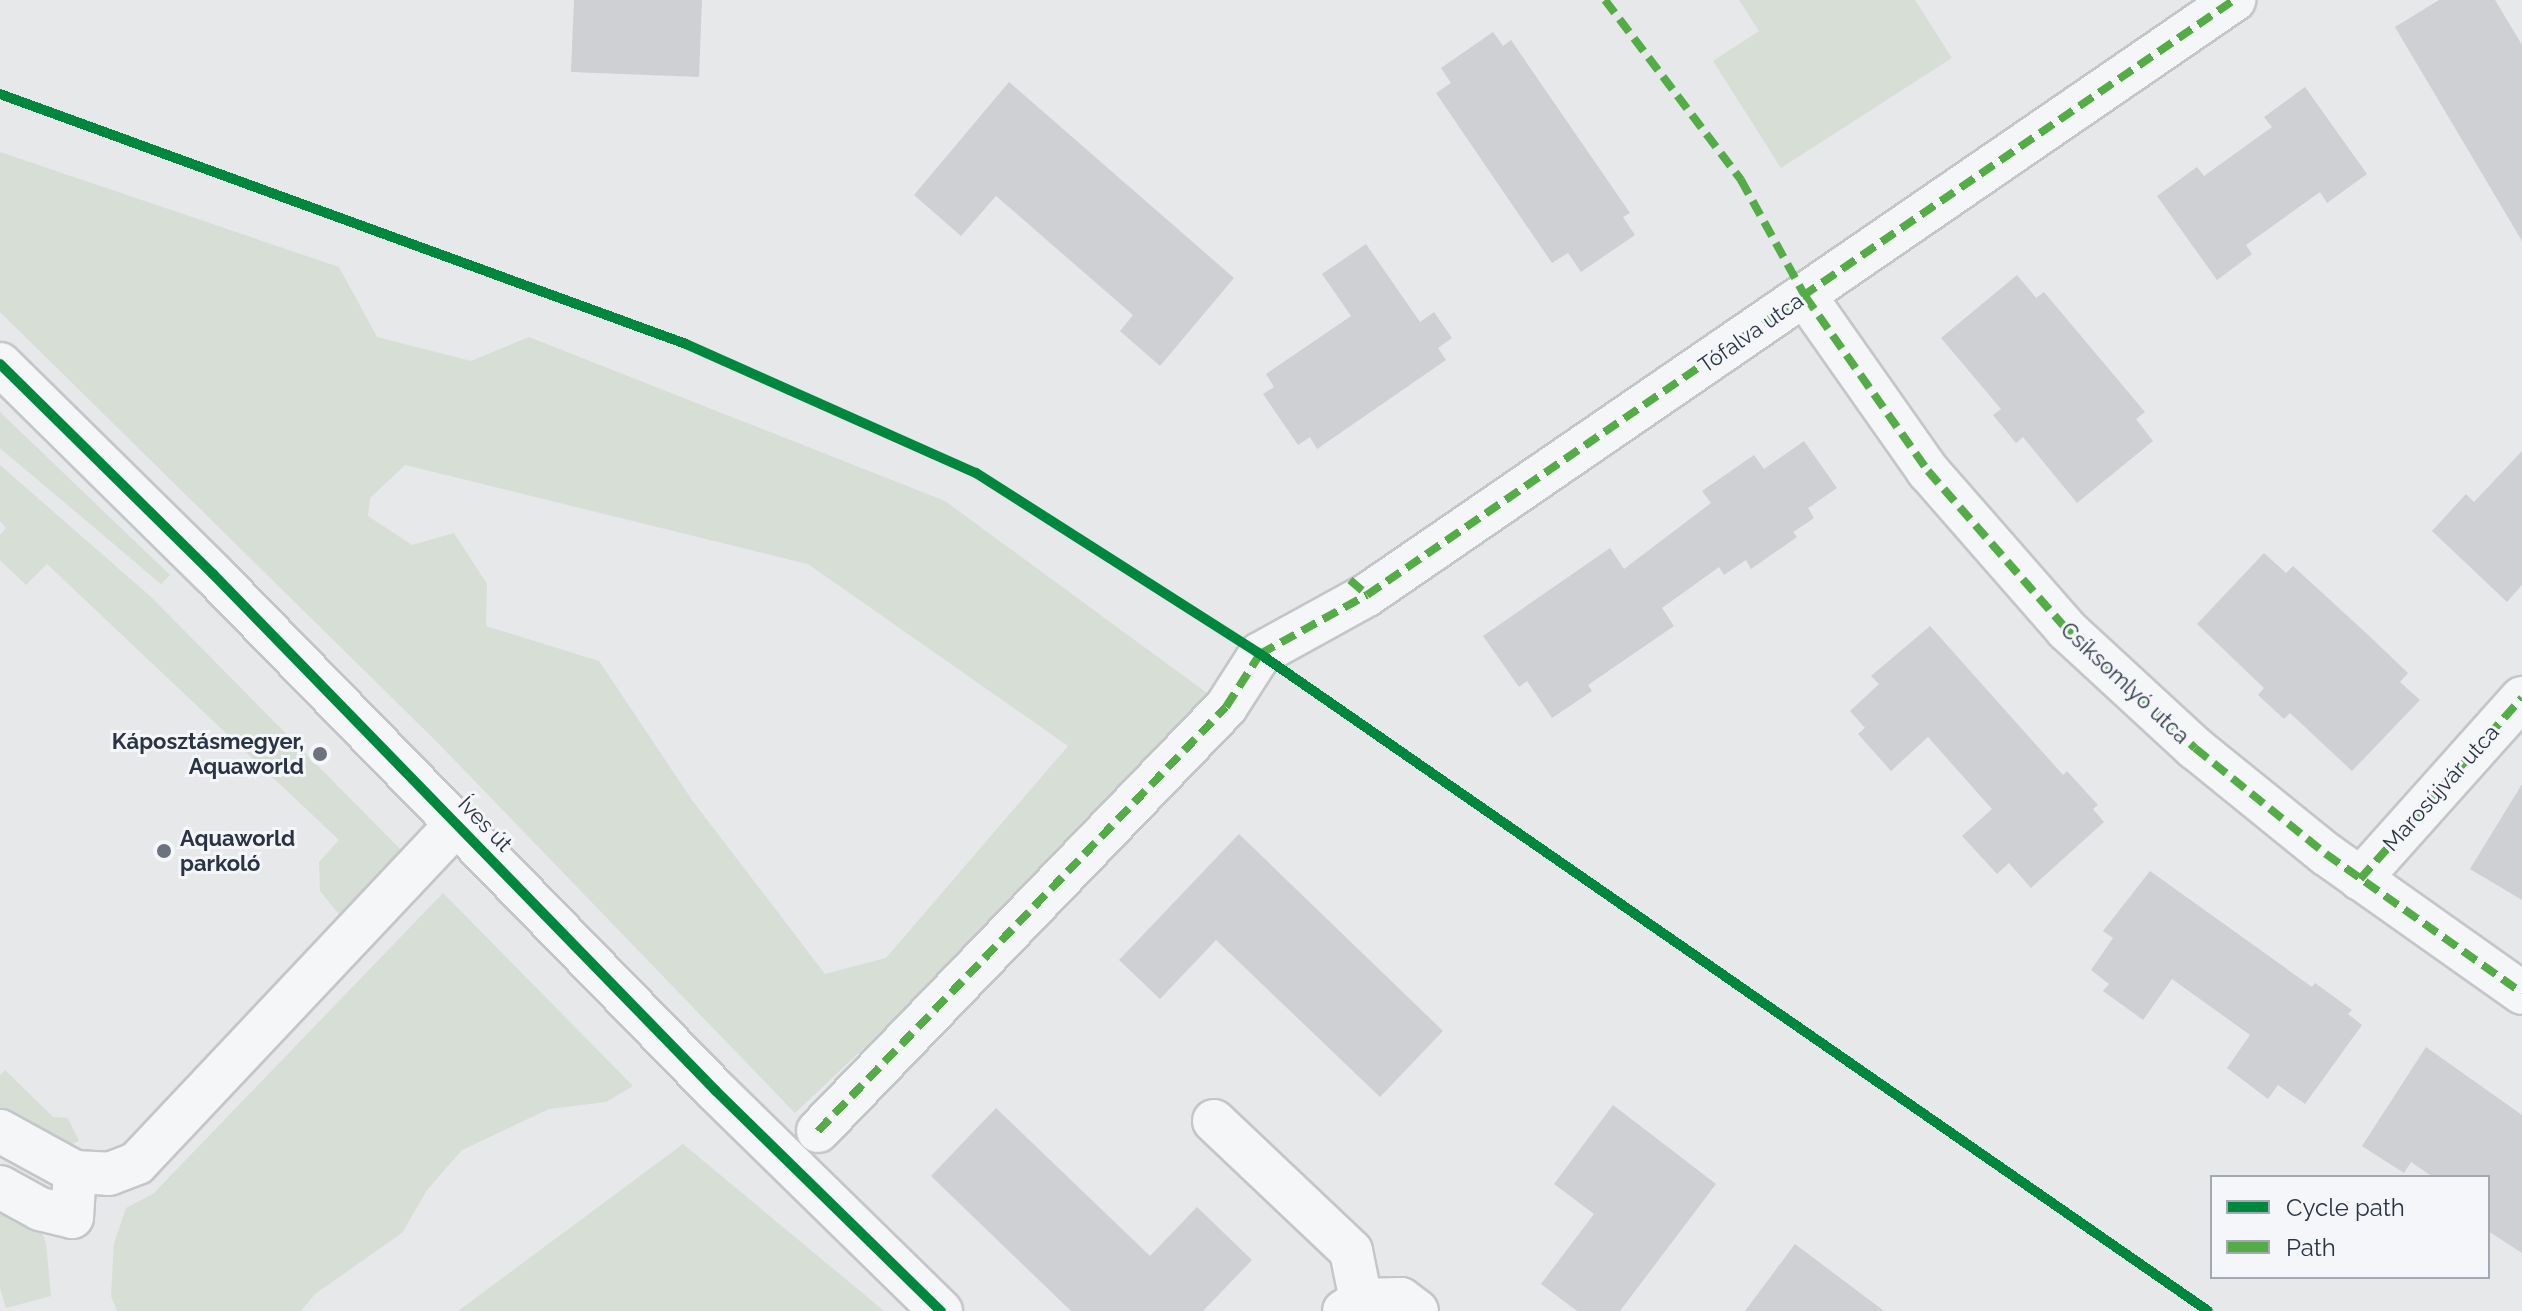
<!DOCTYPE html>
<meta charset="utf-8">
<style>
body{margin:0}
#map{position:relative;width:2522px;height:1311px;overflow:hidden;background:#e6e8ea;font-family:Raleway,sans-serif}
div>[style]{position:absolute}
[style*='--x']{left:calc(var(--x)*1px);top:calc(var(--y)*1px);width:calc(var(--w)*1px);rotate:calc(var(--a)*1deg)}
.green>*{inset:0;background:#d6ded6}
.building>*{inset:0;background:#ced0d3}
.roads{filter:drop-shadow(2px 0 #c4c6c8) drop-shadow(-2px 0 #c4c6c8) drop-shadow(0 2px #c4c6c8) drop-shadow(0 -2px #c4c6c8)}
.minor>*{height:42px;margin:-21px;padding:0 21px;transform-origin:21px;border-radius:21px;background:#f5f6f7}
.quiet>*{height:8px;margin-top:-4px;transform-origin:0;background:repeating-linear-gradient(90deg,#54ac47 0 16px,transparent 0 24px)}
.cycleway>*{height:10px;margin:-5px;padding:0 5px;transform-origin:5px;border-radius:5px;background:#00873e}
.dots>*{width:22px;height:22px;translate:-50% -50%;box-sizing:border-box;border:4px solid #f4f6f9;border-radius:50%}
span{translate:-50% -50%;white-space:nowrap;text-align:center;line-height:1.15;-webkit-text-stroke:6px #f4f6f9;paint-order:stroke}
.street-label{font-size:22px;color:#2b3445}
.poi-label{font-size:22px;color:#2b3445;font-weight:700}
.right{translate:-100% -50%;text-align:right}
.left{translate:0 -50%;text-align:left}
.legend{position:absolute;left:2210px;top:1175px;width:280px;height:104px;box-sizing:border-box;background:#f4f6f9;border:2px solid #a4a8b1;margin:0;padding:10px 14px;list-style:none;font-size:24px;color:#2b3445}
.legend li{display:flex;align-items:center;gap:16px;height:40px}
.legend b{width:40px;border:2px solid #a4a8b1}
</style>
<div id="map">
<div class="green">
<i style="clip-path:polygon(1739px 0,1915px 0,1952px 58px,1781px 168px,1713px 61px,1759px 31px)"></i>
<i style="clip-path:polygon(evenodd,0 152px,339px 267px,377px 337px,471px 361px,529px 337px,945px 501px,1226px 707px,795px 1113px,438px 743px,0 312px,0 152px,405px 465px,808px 564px,1068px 746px,886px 958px,825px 974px,692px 800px,599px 661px,486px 626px,487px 584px,454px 533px,412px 545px,368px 516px,370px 498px,405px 465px)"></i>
<i style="clip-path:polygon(0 412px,170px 575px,161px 584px,0 448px)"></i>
<i style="clip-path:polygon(0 465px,150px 596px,401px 850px,343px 919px,320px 891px,319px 862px,339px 840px,47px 564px,26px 585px,0 560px,0 535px,6px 528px,0 521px)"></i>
<i style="clip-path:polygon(443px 893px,633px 1086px,606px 1102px,549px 1109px,462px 1150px,427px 1190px,402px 1233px,315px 1294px,301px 1311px,117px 1311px,111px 1296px,114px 1243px,126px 1208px,153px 1194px)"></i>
<i style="clip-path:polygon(5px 1070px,53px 1117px,68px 1118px,79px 1141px,66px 1147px,0 1114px,0 1075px)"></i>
<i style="clip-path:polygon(683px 1144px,884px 1311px,458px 1311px)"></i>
<i style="clip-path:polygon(0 1198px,36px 1218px,46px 1243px,51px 1296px,6px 1308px,0 1288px)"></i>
</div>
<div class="building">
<i style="clip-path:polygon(574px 0,702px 0,699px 77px,571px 72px)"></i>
<i style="clip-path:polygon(2439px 0,2495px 0,2522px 45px,2522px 241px,2395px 27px)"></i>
<i style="clip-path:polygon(1493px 32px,1503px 46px,1511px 40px,1630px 213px,1623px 217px,1635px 235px,1581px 272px,1568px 253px,1552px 263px,1436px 93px,1451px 83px,1441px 68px)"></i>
<i style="clip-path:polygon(1009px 82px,1234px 278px,1160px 366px,1120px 331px,1133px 315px,996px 196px,961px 236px,914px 195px)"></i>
<i style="clip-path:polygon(2305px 87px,2367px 174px,2327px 203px,2320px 192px,2246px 245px,2252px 254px,2217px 280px,2157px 196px,2197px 167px,2204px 176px,2272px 127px,2264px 117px)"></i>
<i style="clip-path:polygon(1366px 244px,1420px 322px,1434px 312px,1452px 338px,1438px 348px,1446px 360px,1317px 449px,1310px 437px,1298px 445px,1263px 394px,1274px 387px,1266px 374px,1351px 316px,1322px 274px)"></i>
<i style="clip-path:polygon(2017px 275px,2036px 298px,2044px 292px,2145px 412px,2136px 419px,2153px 441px,2077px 503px,2023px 437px,2016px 443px,1993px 415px,2001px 409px,1941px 338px)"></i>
<i style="clip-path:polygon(1804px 441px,1837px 488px,1808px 508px,1814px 518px,1793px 532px,1797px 537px,1751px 569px,1746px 560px,1724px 575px,1719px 567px,1662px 608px,1674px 626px,1588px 685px,1592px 691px,1552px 718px,1527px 681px,1519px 687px,1483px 636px,1610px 548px,1624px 569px,1711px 503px,1702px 491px,1754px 455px,1764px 469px)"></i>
<i style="clip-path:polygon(2522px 451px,2522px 585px,2507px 602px,2432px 531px,2466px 494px,2474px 502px)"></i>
<i style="clip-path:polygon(2264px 553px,2286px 573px,2293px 566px,2366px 633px,2408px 673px,2400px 682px,2420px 700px,2352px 771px,2290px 713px,2284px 719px,2258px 695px,2264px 688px,2197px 624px)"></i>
<i style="clip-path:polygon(1930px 626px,2063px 775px,2067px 771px,2098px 805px,2093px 809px,2104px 822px,2031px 888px,2009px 863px,1997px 874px,1962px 836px,1992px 809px,1928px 737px,1891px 771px,1858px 734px,1865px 728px,1850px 711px,1879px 684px,1871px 676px)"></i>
<i style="clip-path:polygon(2522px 784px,2522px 900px,2470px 869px)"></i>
<i style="clip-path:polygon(1239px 834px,1443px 1031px,1380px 1097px,1216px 940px,1160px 999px,1119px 960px)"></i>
<i style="clip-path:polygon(2150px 871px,2312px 987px,2315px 983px,2352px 1010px,2348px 1014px,2362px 1025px,2305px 1104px,2278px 1085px,2268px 1099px,2227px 1068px,2250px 1035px,2172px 979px,2143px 1020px,2103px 991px,2109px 984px,2091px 970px,2113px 938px,2103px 931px)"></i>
<i style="clip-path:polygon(2426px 1047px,2522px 1115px,2522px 1253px,2488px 1231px,2488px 1177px,2433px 1177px,2411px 1162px,2404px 1173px,2362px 1146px)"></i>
<i style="clip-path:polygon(1613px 1105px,1716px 1184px,1620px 1311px,1577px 1311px,1541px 1284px,1594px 1214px,1554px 1184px)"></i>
<i style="clip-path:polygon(996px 1108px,1150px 1256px,1197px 1207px,1252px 1260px,1203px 1311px,1071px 1311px,931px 1176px)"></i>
<i style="clip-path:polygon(1795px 1244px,1884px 1311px,1745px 1311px)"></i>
</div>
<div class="roads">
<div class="minor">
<i style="--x:1805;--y:296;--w:214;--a:54.9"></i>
<i style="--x:1928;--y:471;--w:211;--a:48.8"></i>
<i style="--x:2067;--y:630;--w:174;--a:42.7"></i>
<i style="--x:2195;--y:748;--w:169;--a:39"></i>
<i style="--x:2326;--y:854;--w:240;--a:35.3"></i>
<i style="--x:0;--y:364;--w:298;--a:44.6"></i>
<i style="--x:212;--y:573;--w:723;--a:45.78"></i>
<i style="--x:716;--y:1091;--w:315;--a:44.4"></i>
<i style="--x:2360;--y:879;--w:243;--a:-48.2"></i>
<i style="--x:1214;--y:1121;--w:189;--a:43.5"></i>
<i style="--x:1351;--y:1251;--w:50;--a:78.5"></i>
<i style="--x:0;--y:1131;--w:85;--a:28.7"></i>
<i style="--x:818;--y:1131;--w:588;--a:-46.1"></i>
<i style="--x:1226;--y:707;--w:63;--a:-57.3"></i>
<i style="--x:1260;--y:654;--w:122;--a:-28.9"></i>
<i style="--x:1367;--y:595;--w:1052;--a:-34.46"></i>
<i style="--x:0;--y:1187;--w:46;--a:28.8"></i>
<i style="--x:40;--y:1209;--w:33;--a:14"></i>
<i style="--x:72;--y:1217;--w:45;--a:-86.2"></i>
<i style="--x:75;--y:1172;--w:34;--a:3"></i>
<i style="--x:109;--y:1174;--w:30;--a:-21"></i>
<i style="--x:137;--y:1163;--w:466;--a:-46.7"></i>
<i style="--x:1344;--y:1311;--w:20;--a:-33"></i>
<i style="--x:1361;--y:1300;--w:40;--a:-1.4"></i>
<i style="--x:1401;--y:1299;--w:20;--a:37"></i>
</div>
</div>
<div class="quiet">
<i style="--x:1605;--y:0;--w:226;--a:52.9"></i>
<i style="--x:1741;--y:180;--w:132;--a:61.1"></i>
<i style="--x:1805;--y:296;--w:214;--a:54.9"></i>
<i style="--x:1928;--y:471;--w:211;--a:48.8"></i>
<i style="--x:2067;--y:630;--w:174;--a:42.7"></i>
<i style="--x:2195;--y:748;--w:169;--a:39"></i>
<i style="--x:2326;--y:854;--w:240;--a:35.3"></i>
<i style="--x:1350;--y:580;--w:23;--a:41"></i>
<i style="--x:2360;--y:879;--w:243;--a:-48.2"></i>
<i style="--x:818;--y:1131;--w:588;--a:-46.1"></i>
<i style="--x:1226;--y:707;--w:63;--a:-57.3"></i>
<i style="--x:1260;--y:654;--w:122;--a:-28.9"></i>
<i style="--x:1367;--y:595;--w:1052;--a:-34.46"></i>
</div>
<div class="cycleway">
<i style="--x:0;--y:94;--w:730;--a:20.02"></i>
<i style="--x:686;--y:344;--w:317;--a:24"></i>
<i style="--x:976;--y:473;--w:337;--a:32.5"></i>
<i style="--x:1260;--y:654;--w:1153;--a:34.72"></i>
<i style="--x:0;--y:364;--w:298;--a:44.6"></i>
<i style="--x:212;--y:573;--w:723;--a:45.78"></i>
<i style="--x:716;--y:1091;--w:315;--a:44.4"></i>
</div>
<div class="dots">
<i style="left:320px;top:754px;background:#6c737f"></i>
<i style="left:164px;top:851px;background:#6c737f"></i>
</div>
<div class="street-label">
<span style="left:1751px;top:333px;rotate:-35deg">Tófalva utca</span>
<span style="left:2125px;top:683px;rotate:43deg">Csíksomlyó utca</span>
<span style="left:2441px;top:788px;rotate:-48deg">Marosújvár utca</span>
<span style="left:485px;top:824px;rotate:46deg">Íves út</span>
</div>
<div class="poi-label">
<span class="right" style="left:304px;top:754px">Káposztásmegyer,<br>Aquaworld</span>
<span class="left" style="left:180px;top:851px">Aquaworld<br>parkoló</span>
</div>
<ul class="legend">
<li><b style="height:10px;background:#00873e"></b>Cycle path</li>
<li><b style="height:10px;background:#54ac47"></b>Path</li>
</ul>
</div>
